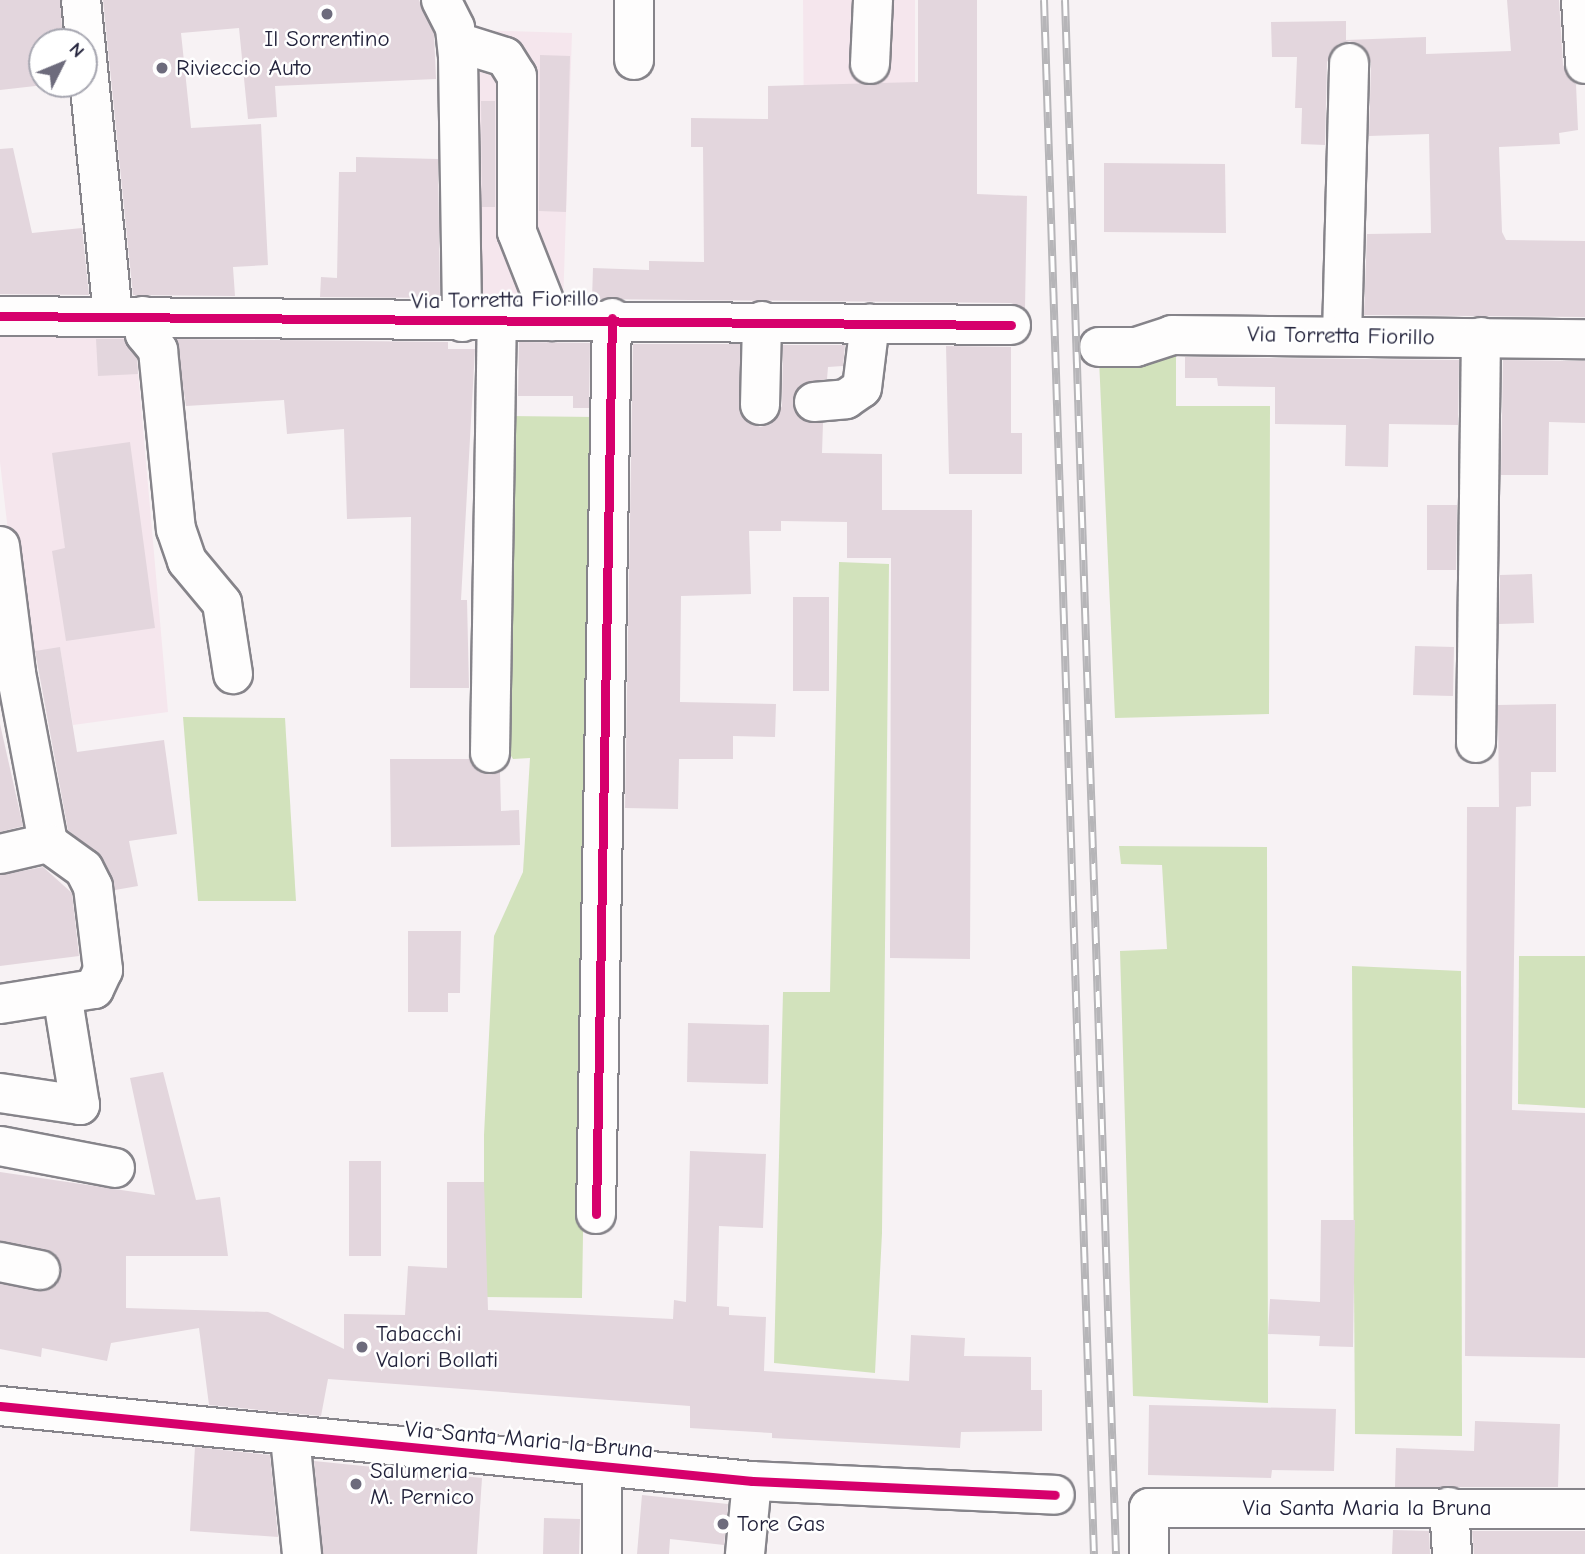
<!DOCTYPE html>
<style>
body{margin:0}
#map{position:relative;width:1585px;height:1554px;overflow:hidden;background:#f7f2f4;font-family:"Comic Neue",sans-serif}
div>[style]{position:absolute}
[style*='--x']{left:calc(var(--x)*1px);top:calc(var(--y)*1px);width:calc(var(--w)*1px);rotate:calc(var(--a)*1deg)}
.built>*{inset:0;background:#f5e6ed}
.green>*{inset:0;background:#d2e2bc}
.building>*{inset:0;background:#e3d6dd}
.roads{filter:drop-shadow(2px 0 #86848a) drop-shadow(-2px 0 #86848a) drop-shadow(0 2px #86848a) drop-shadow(0 -2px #86848a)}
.minor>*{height:38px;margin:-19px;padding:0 19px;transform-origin:19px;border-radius:19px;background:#fefdfd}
.rail>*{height:8px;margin-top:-4px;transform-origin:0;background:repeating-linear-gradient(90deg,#fff 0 16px,#b6b5b8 0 32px);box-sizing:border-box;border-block:2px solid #b6b5b8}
.cycleway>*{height:9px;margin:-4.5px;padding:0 4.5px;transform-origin:4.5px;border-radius:4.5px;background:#d6006c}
.dots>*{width:19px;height:19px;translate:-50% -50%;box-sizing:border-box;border:4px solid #fff;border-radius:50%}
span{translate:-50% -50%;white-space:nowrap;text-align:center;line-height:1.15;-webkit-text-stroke:5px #fff;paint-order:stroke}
.poi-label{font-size:23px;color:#22223b}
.left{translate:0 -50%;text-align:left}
.street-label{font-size:23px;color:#22223b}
.north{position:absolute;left:28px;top:28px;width:70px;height:70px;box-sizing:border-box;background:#fff;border:2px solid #a7a7b1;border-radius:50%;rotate:47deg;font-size:19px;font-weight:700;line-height:28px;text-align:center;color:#22223b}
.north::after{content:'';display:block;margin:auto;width:24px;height:32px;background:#6d6b7c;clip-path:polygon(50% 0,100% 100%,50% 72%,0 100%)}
</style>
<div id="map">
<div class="built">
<i style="clip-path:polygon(803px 0,915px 0,915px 151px,804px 148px)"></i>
<i style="clip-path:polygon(471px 30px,572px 33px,563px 305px,469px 306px)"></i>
<i style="clip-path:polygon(13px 324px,134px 326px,168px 712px,73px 725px,60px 648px,22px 653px,0 462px,0 336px)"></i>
</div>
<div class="green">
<i style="clip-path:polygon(1176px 344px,1176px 406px,1270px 406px,1269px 714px,1115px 718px,1099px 359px,1119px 368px)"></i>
<i style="clip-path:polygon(509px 416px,596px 417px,582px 1298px,484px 1297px,484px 1135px,494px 936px,523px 872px,530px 758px,513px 759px,503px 743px)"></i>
<i style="clip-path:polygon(839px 562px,889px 564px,882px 1233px,875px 1373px,774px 1363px,783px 992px,830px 992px)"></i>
<i style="clip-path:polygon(183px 717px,285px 718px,296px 901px,198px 901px)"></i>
<i style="clip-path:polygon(1119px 846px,1267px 847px,1268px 1403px,1133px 1396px,1120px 951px,1167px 949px,1162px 865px,1121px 864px)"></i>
<i style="clip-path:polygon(1519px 956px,1585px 956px,1585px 1108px,1518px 1104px)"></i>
<i style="clip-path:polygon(1352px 966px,1461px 971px,1462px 1436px,1355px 1434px)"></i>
</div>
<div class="building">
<i style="clip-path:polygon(0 0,60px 0,63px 42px,42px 42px,42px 84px,53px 84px,0 90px)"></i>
<i style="clip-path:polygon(103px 0,419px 0,434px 34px,436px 79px,275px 86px,277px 117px,248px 119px,239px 28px,181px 33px,191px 128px,261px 124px,268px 265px,233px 267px,235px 296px,133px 295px)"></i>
<i style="clip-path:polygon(918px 0,977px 0,977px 194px,1027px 196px,1025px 309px,1011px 303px,592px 299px,593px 268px,649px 270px,649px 261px,704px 262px,703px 147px,691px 147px,691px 118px,768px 119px,768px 86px,918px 82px)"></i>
<i style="clip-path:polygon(1507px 0,1559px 0,1563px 65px,1576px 84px,1578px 130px,1559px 133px,1560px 144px,1499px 147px,1502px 232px,1506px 240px,1585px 241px,1585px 317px,1364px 315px,1367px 234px,1431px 233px,1429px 134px,1369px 136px,1371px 63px,1361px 45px,1349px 41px,1338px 44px,1327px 62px,1325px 145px,1301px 144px,1302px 108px,1295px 108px,1297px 57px,1272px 57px,1271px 22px,1346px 21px,1346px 40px,1426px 37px,1426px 54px,1511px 51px)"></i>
<i style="clip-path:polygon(540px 55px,570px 56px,566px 212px,539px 211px)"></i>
<i style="clip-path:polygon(481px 101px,495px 101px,495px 207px,482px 207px)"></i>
<i style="clip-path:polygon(13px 148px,32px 233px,82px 228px,89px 295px,0 294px,0 149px)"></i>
<i style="clip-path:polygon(356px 157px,438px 159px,440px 298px,320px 297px,321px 277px,337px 278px,339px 172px,356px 172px)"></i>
<i style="clip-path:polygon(1104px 163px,1225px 164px,1226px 233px,1104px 232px)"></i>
<i style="clip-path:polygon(96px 339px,124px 339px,137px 359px,138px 374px,98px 376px)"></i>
<i style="clip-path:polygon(176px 339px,448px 342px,448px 349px,475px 349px,461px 600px,467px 600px,469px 688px,410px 688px,411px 517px,347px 519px,344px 429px,287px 434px,284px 400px,186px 406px)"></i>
<i style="clip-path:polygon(519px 342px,590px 343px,589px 408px,573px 408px,573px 396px,518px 396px)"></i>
<i style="clip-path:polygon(633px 344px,740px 344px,741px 415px,760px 427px,771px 424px,782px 406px,783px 345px,845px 345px,843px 366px,828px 367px,827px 379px,802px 384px,794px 394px,797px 415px,823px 423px,822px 453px,882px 454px,882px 510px,972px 510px,970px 959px,890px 958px,891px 558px,847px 558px,847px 522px,781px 521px,781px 531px,749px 531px,751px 594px,681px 596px,680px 702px,776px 704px,775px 737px,733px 736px,733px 759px,679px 759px,678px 809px,625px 808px)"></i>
<i style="clip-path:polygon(946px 346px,1011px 347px,1011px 433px,1022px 433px,1022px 474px,949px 474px)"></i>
<i style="clip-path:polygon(1185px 357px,1459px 360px,1458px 425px,1389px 424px,1388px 467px,1345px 466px,1346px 425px,1275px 424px,1275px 387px,1218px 386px,1217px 378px,1185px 378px)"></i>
<i style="clip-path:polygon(1503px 360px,1585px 361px,1585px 423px,1549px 422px,1548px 475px,1501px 475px)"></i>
<i style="clip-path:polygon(130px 442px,155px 628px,66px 641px,52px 551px,65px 548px,52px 453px)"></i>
<i style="clip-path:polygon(1427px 505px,1457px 505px,1456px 570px,1427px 570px)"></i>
<i style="clip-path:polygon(1532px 574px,1534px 623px,1499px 624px,1500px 575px)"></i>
<i style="clip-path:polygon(793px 597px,829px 597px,829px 691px,793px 691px)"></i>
<i style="clip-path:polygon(1415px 646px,1454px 647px,1453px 696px,1413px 695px)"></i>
<i style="clip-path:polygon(60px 647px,77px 752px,164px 740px,177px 834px,129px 841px,138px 886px,115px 890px,103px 859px,68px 830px,35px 651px)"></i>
<i style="clip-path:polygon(1556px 704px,1556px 772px,1531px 772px,1531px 806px,1516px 807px,1512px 1110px,1585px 1113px,1585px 1358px,1465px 1356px,1467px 807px,1499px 807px,1498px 705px)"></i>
<i style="clip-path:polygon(0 724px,23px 826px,0 832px)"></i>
<i style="clip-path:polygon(390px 759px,470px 759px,479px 772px,500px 772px,501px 811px,519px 810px,520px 845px,391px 847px)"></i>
<i style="clip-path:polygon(43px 867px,72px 893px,79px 956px,0 966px,0 875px)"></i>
<i style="clip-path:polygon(408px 931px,461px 931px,460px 993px,448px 993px,448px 1012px,408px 1012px)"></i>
<i style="clip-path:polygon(688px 1023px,769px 1025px,768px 1084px,687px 1082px)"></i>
<i style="clip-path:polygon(163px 1072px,196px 1200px,220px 1197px,228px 1256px,126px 1256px,126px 1308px,268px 1312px,344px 1349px,344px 1314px,405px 1315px,408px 1266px,447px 1268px,447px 1182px,484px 1182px,488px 1310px,673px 1319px,674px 1300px,686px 1302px,690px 1151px,766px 1154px,763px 1228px,719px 1226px,717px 1306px,729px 1307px,729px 1315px,766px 1317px,764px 1371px,909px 1381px,911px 1335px,965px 1338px,964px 1356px,1031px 1357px,1031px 1390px,1042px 1390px,1042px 1431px,961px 1432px,960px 1448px,772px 1438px,772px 1433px,690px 1428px,690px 1406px,328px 1379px,321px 1416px,209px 1405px,199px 1328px,111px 1343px,107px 1361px,42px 1348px,41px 1357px,0 1349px,0 1284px,46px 1291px,61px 1274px,54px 1253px,0 1241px,0 1172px,155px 1195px,130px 1078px)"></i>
<i style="clip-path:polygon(349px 1161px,381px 1161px,381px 1256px,349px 1256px)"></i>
<i style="clip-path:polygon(1321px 1220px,1355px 1220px,1353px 1347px,1319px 1346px,1320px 1336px,1268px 1334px,1270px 1299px,1320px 1302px)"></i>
<i style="clip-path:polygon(1149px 1405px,1336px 1409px,1334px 1471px,1272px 1470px,1271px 1478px,1148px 1475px)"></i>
<i style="clip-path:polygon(1475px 1421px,1560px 1424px,1558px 1487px,1395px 1487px,1396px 1448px,1474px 1451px)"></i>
<i style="clip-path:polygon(195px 1447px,270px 1455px,278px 1537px,190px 1531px)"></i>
<i style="clip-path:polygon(314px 1461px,482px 1478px,477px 1554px,323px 1554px)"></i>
<i style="clip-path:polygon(642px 1495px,728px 1504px,724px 1545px,670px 1539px,669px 1554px,637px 1554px)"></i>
<i style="clip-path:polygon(544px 1518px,580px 1519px,579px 1554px,543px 1554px)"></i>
<i style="clip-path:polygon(1393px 1530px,1429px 1531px,1430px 1554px,1392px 1554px)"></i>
<i style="clip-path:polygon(1472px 1531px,1585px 1531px,1585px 1554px,1474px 1554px)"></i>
</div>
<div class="roads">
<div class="minor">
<i style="--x:81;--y:0;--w:318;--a:84.2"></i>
<i style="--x:441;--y:0;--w:31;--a:63"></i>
<i style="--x:455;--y:28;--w:29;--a:84"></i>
<i style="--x:458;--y:57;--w:265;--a:89.1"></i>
<i style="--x:634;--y:0;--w:60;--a:90"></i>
<i style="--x:1581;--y:0;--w:64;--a:86.4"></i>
<i style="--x:457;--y:42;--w:50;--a:17.4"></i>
<i style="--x:505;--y:57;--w:22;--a:58"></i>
<i style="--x:517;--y:76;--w:156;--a:90"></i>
<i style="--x:517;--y:232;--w:96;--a:68.5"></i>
<i style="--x:870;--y:64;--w:64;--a:-87.3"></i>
<i style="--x:0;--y:316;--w:1011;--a:0.51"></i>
<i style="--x:143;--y:316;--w:18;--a:84"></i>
<i style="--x:145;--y:334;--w:21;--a:51"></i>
<i style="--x:158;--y:350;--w:180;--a:84.3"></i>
<i style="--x:176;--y:529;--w:34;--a:71"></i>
<i style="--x:187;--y:561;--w:55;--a:50.2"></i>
<i style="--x:222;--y:603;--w:72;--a:81.2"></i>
<i style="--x:1342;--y:336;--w:273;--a:-88.5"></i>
<i style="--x:1099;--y:347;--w:37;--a:0"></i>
<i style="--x:1136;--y:347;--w:38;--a:-18"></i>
<i style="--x:1172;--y:335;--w:413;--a:0.6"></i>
<i style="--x:814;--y:402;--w:32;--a:-5"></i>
<i style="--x:846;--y:399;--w:19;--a:-35"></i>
<i style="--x:862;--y:388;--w:65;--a:-83"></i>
<i style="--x:760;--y:405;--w:84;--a:-88.6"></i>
<i style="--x:0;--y:546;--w:128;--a:82.8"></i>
<i style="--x:16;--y:673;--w:173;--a:79.3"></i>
<i style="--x:48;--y:843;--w:44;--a:35.8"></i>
<i style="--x:84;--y:869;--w:20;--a:63"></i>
<i style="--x:93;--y:887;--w:84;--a:83.1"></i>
<i style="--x:103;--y:970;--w:21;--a:115"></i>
<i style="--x:94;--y:989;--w:95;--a:170.9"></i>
<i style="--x:1476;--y:743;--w:406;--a:-89.3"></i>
<i style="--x:490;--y:753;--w:431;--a:-89.1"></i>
<i style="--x:0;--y:854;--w:49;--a:-12.9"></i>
<i style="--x:0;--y:1093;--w:81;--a:8.5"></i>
<i style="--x:80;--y:1105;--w:112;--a:-99.2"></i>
<i style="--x:0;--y:1146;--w:117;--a:10.8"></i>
<i style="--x:596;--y:1214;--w:896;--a:-88.98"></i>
<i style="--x:0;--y:1262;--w:41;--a:11.3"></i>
<i style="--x:0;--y:1406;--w:756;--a:5.7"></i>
<i style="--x:752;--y:1481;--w:303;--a:2.6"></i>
<i style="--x:290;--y:1438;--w:117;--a:84.1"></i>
<i style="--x:602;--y:1465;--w:89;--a:90"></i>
<i style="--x:1449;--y:1507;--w:47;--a:86.3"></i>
<i style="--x:745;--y:1554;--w:73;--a:-84.5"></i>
<i style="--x:1149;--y:1554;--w:46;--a:-90"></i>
<i style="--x:1149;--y:1508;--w:436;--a:0.1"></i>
</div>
</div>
<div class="rail">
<i style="--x:1044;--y:0;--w:1555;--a:88.16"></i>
<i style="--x:1065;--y:0;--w:1555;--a:88.12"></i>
</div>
<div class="cycleway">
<i style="--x:0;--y:316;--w:1011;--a:0.51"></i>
<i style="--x:596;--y:1214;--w:896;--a:-88.98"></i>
<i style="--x:0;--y:1406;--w:756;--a:5.7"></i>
<i style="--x:752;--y:1481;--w:303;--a:2.6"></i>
</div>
<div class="dots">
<i style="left:327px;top:14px;background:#6d6b7c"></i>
<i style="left:162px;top:68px;background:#6d6b7c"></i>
<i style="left:362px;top:1347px;background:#6d6b7c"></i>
<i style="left:356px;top:1484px;background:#6d6b7c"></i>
<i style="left:723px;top:1524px;background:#6d6b7c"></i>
</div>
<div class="poi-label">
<span style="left:327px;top:39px">Il Sorrentino</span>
<span class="left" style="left:176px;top:68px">Rivieccio Auto</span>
<span class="left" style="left:376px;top:1347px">Tabacchi<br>Valori Bollati</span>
<span class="left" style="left:370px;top:1484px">Salumeria<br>M. Pernico</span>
<span class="left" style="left:737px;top:1524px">Tore Gas</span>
</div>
<div class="street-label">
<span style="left:505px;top:300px;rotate:-1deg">Via Torretta Fiorillo</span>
<span style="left:1341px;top:336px;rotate:1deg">Via Torretta Fiorillo</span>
<span style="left:529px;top:1440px;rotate:5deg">Via Santa Maria la Bruna</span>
<span style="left:1367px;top:1508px">Via Santa Maria la Bruna</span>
</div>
<div class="north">N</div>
</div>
